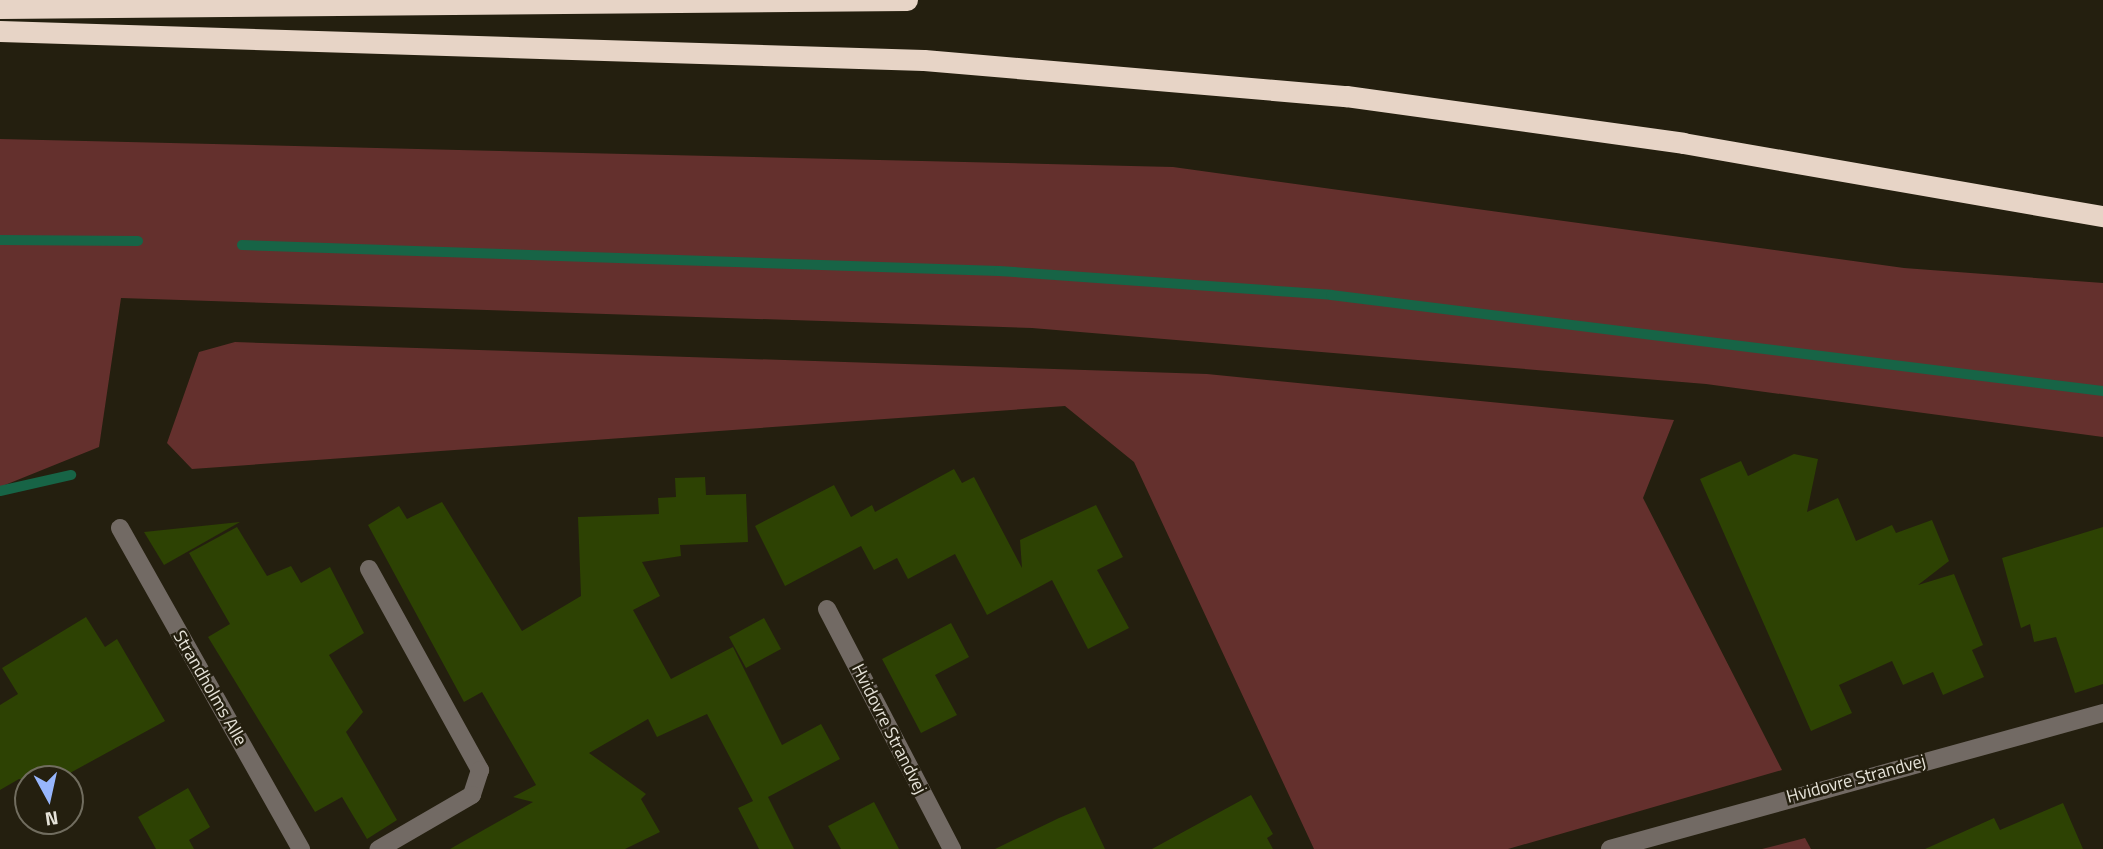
<!DOCTYPE html>
<style>
body{margin:0}
#map{position:relative;width:2103px;height:849px;overflow:hidden;background:#241f0f;font-family:"Titillium Web",sans-serif}
div>[style]{position:absolute}
[style*='--x']{left:calc(var(--x)*1px);top:calc(var(--y)*1px);width:calc(var(--w)*1px);rotate:calc(var(--a)*1deg)}
.green>*{inset:0;background:#64302d}
.stream>*{height:10px;margin:-5px;padding:0 5px;transform-origin:5px;border-radius:5px;background:#176446}
.building>*{inset:0;background:#2d4203}
.minor>*{height:18px;margin:-9px;padding:0 9px;transform-origin:9px;border-radius:9px;background:#726a64}
.highway>*{height:21px;margin:-10.5px;padding:0 10.5px;transform-origin:10.5px;border-radius:10.5px;background:#e7d4c6}
span{translate:-50% -50%;white-space:nowrap;text-align:center;line-height:1.15;-webkit-text-stroke:5px #241f0f;paint-order:stroke}
.street-label{font-size:18px;color:#e5e2d8}
.north{position:absolute;left:14px;top:765px;width:70px;height:70px;box-sizing:border-box;background:#241f0f;border:2px solid #716d5f;border-radius:50%;rotate:172deg;font-size:19px;font-weight:700;line-height:28px;text-align:center;color:#e5e2d8}
.north::after{content:'';display:block;margin:auto;width:24px;height:32px;background:#97b6fd;clip-path:polygon(50% 0,100% 100%,50% 72%,0 100%)}
</style>
<div id="map">
<div class="green">
<i style="clip-path:polygon(0 139px,1173px 167px,1904px 268px,2103px 283px,2103px 437px,1706px 384px,1032px 328px,121px 298px,99px 447px,0 487px)"></i>
<i style="clip-path:polygon(235px 342px,1207px 374px,1674px 420px,1643px 498px,1782px 770px,1508px 849px,1314px 849px,1134px 462px,1065px 406px,192px 469px,167px 443px,199px 352px)"></i>
<i style="clip-path:polygon(1805px 838px,1811px 849px,1762px 849px)"></i>
</div>
<div class="stream">
<i style="--x:0;--y:240;--w:138;--a:0.4"></i>
<i style="--x:242;--y:245;--w:757;--a:1.97"></i>
<i style="--x:999;--y:271;--w:333;--a:4.1"></i>
<i style="--x:1331;--y:295;--w:778;--a:7.09"></i>
<i style="--x:0;--y:491;--w:73;--a:-12.7"></i>
</div>
<div class="building">
<i style="clip-path:polygon(1794px 454px,1818px 459px,1807px 512px,1838px 498px,1856px 541px,1892px 525px,1896px 533px,1932px 520px,1949px 561px,1918px 585px,1954px 574px,1983px 645px,1972px 650px,1984px 677px,1943px 695px,1933px 672px,1903px 685px,1892px 661px,1839px 685px,1852px 713px,1811px 731px,1700px 479px,1741px 461px,1748px 476px)"></i>
<i style="clip-path:polygon(954px 469px,962px 483px,974px 477px,1022px 568px,1020px 540px,1096px 505px,1123px 557px,1097px 570px,1129px 628px,1088px 649px,1052px 580px,987px 615px,955px 554px,908px 579px,897px 558px,874px 570px,861px 546px,785px 586px,755px 526px,834px 485px,851px 517px,872px 505px,875px 512px)"></i>
<i style="clip-path:polygon(705px 477px,706px 495px,746px 494px,748px 542px,680px 545px,681px 556px,642px 562px,660px 596px,633px 610px,671px 679px,733px 647px,782px 745px,821px 724px,840px 759px,768px 797px,794px 849px,759px 849px,738px 808px,753px 801px,707px 714px,657px 737px,648px 719px,589px 753px,646px 794px,641px 799px,660px 832px,625px 849px,450px 849px,533px 802px,513px 797px,536px 785px,482px 692px,464px 702px,368px 525px,399px 506px,407px 519px,442px 502px,522px 631px,581px 596px,578px 517px,659px 514px,658px 498px,676px 497px,675px 478px)"></i>
<i style="clip-path:polygon(240px 522px,164px 565px,144px 532px)"></i>
<i style="clip-path:polygon(237px 527px,267px 576px,291px 566px,301px 583px,330px 567px,364px 633px,329px 655px,363px 712px,346px 732px,397px 820px,367px 839px,342px 797px,315px 812px,208px 637px,230px 624px,189px 553px)"></i>
<i style="clip-path:polygon(2103px 527px,2103px 684px,2075px 693px,2056px 637px,2034px 642px,2030px 624px,2021px 628px,2002px 558px)"></i>
<i style="clip-path:polygon(86px 617px,105px 647px,117px 639px,165px 721px,59px 779px,19px 779px,0 790px,0 705px,18px 694px,2px 668px)"></i>
<i style="clip-path:polygon(764px 618px,781px 649px,746px 668px,729px 637px)"></i>
<i style="clip-path:polygon(951px 623px,969px 657px,935px 675px,957px 715px,921px 733px,882px 659px)"></i>
<i style="clip-path:polygon(188px 788px,210px 827px,189px 840px,194px 849px,156px 849px,138px 817px)"></i>
<i style="clip-path:polygon(1251px 795px,1273px 834px,1267px 838px,1273px 849px,1152px 849px)"></i>
<i style="clip-path:polygon(874px 802px,899px 849px,841px 849px,828px 826px)"></i>
<i style="clip-path:polygon(2063px 803px,2083px 849px,1925px 849px,1994px 818px,2000px 830px)"></i>
<i style="clip-path:polygon(1085px 807px,1105px 849px,995px 849px,1059px 818px)"></i>
</div>
<div class="minor">
<i style="--x:120;--y:528;--w:369;--a:60.6"></i>
<i style="--x:369;--y:569;--w:230;--a:61.1"></i>
<i style="--x:480;--y:770;--w:26;--a:108"></i>
<i style="--x:472;--y:795;--w:108;--a:149.9"></i>
<i style="--x:827;--y:609;--w:271;--a:62.5"></i>
<i style="--x:1610;--y:849;--w:511;--a:-15.42"></i>
</div>
<div class="highway">
<i style="--x:0;--y:8;--w:907;--a:-0.51"></i>
<i style="--x:0;--y:31;--w:924;--a:1.8"></i>
<i style="--x:924;--y:60;--w:424;--a:4.9"></i>
<i style="--x:1346;--y:96;--w:340;--a:7.9"></i>
<i style="--x:1683;--y:143;--w:426;--a:9.9"></i>
</div>
<div class="street-label">
<span style="left:210px;top:688px;rotate:60deg">Strandholms Alle</span>
<span style="left:889px;top:729px;rotate:63deg">Hvidovre Strandvej</span>
<span style="left:1856px;top:779px;rotate:-15deg">Hvidovre Strandvej</span>
</div>
<div class="north">N</div>
</div>
